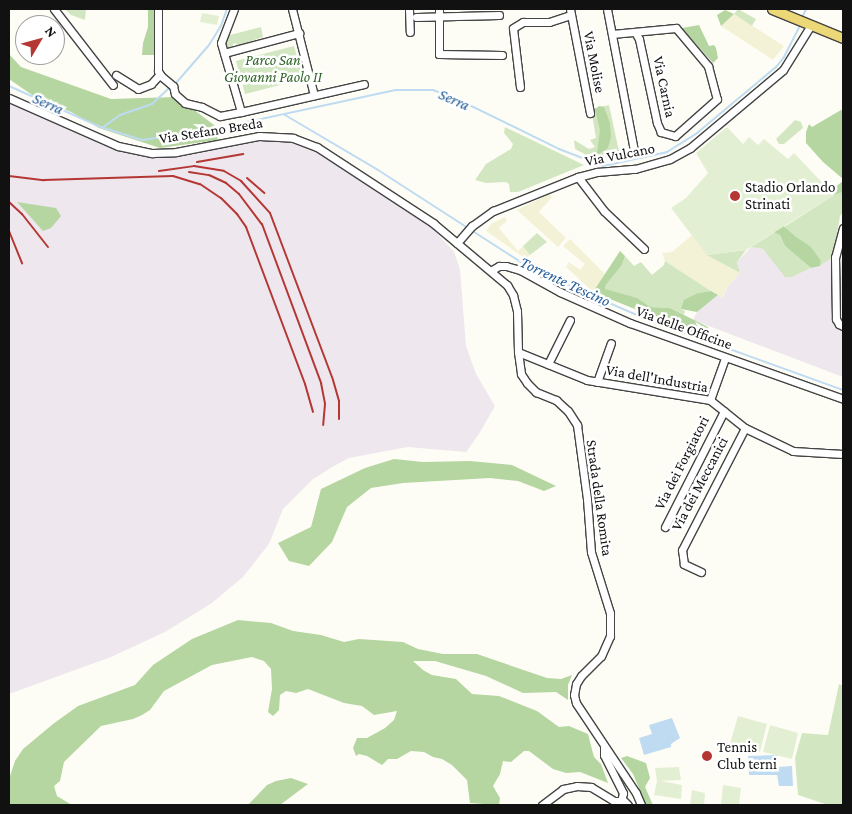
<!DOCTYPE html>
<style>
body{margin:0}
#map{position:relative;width:852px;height:814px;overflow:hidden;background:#fefdf5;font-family:"Crimson Pro",serif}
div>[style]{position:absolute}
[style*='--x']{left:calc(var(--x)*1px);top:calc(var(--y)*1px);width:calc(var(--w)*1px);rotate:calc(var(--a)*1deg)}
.industrial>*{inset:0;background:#eee7ee}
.farmland>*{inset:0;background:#f3f2d7}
.green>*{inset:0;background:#d2e7c1}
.forest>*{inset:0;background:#b5d6a1}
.pitch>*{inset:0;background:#e3efd2}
.water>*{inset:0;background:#bedbf1}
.stream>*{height:2px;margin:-1px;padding:0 1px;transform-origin:1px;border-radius:1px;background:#bedbf1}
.roads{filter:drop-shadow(1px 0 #444) drop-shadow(-1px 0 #444) drop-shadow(0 1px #444) drop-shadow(0 -1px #444)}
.minor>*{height:7px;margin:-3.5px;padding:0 3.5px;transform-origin:3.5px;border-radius:3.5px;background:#fff}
.major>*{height:9px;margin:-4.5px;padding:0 4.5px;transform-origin:4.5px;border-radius:4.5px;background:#ecd877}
.rail>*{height:2px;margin:-1px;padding:0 1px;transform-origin:1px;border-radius:1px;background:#b53734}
.dots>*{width:14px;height:14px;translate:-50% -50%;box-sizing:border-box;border:2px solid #fff;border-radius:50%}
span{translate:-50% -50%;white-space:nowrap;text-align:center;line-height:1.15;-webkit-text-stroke:5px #fff;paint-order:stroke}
.park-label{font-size:15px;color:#2e6426;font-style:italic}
.street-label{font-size:15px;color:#111}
.poi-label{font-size:15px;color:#111}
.left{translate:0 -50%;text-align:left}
.water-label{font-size:16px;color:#245d99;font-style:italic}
.frame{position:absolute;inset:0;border:10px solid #111;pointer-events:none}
.north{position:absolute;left:15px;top:15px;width:50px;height:50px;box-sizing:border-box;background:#fff;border:1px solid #a0a0a0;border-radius:50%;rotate:53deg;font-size:14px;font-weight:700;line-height:20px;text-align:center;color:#111}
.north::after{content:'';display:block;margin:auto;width:18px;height:22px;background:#b53734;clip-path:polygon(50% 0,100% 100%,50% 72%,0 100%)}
</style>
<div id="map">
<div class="industrial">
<i style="clip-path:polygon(9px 102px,121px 150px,139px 155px,164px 157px,259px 141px,283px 140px,312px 149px,430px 226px,454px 252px,460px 269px,466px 346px,476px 374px,495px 406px,479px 434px,466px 452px,408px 447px,349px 458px,334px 466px,313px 479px,283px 509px,269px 544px,243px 577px,212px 603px,165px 632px,111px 657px,9px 694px)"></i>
<i style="clip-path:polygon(751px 247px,763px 249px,792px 277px,811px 268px,820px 266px,833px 257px,842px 259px,843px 377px,693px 320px,697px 312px,718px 295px,722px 297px,724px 295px,728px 286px,740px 273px,737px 262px)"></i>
</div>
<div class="farmland">
<i style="clip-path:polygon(734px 14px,784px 46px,773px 60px,721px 26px)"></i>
<i style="clip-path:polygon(549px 194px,552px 197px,539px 212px,566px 238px,558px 247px,517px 210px)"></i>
<i style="clip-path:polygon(505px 217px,507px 221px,499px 228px,518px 251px,523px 246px,530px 255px,526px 259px,486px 231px,491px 224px)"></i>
<i style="clip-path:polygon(679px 219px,708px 255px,740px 273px,728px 286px,722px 298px,665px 261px,662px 253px,672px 252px,692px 235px)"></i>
<i style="clip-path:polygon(570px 239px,605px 274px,593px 292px,566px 267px,569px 262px,580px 270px,585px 264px,563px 246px)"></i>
</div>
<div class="green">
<i style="clip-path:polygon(65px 9px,86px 9px,85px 20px,71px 15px)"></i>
<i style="clip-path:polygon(738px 9px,756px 19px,752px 26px,734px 14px)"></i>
<i style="clip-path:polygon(261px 27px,263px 37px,237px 46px,236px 43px,233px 44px,232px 48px,227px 47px,225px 39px,226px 36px)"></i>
<i style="clip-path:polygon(294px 46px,303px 79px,245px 94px,236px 61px)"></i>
<i style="clip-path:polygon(609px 105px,620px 156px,590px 157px,575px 149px,574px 140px,589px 149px,595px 147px,590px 140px,596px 138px,591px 109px)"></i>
<i style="clip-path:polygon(795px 120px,801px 122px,803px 128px,784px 144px,779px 144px,776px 139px)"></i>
<i style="clip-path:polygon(505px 127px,584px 165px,518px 192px,510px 192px,509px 184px,506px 182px,486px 183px,475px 180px,486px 164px,511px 149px,513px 144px,504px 133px)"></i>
<i style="clip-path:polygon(843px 192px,843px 212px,840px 216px,833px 257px,820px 266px,821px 261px,784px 227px,834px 195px)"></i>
<i style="clip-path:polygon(775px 232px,780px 235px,785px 246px,811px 268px,792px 277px,785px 277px,763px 249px,751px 247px)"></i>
<i style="clip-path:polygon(537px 233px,547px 242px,530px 255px,523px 246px)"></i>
<i style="clip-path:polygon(746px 250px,737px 262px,740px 273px,707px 255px)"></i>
<i style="clip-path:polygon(625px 256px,634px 266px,641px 262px,652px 275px,664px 265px,665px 261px,711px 291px,698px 293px,681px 309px,685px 311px,684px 315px,670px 308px,650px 307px,605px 289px,606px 285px,622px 265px)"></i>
<i style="clip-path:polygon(839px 684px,843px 686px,843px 805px,828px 805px,798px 795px,795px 758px,802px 733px,828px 735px)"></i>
</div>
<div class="forest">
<i style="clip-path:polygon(148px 9px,155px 9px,156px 55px,142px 55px,143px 43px,148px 27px)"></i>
<i style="clip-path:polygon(725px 10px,734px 14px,721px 26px,717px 15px)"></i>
<i style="clip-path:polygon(699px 25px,709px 46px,714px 45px,716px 48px,718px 58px,713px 63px,682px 28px)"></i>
<i style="clip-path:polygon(9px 54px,21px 67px,111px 99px,177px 97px,214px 125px,218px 140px,160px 148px,99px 128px,71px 112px,35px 97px,9px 79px)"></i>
<i style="clip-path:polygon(599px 106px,604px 107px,610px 123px,611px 137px,608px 148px,599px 154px,597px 153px,600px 130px,595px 110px)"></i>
<i style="clip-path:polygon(841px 110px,843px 111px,843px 179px,823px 162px,806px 143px,806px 132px,809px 124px,812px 127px)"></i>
<i style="clip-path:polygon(843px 181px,843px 192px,834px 195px,830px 191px)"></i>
<i style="clip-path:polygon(17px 202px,56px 208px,61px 216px,51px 228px,43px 231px)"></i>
<i style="clip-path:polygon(765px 210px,796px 237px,811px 247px,821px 261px,820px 266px,811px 268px,785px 246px,780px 235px,768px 229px)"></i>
<i style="clip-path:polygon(620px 251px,625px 256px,622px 265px,606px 285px,605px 289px,637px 298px,650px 307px,670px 308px,708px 327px,711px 337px,708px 339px,593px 292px)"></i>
<i style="clip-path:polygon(711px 291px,718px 295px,697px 312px,681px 309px,684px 300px,698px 293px)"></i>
<i style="clip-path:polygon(394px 459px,423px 462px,470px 461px,512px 465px,556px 486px,544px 491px,518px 481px,490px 478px,403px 483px,371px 488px,347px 507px,332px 542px,309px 566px,289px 561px,278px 543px,311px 527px,321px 489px,365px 468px)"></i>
<i style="clip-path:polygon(238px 620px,271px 623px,293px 631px,321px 635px,344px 642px,359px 639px,403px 642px,418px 649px,443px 654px,477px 654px,547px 678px,561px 679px,572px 675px,568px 685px,568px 700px,556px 692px,523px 693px,486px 676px,435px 661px,413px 661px,423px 670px,432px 675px,456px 679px,472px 694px,499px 696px,537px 711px,559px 727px,569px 726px,588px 734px,594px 757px,601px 764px,608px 783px,580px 772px,566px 773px,553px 769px,529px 751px,524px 751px,511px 762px,503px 761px,500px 774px,493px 786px,500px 798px,499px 805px,470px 803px,467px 780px,452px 765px,442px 759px,433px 757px,424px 752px,411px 751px,397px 759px,388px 759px,382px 765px,367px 756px,359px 754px,356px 756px,353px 748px,357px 738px,367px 738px,385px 728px,394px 720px,397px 711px,374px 715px,362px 706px,344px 703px,308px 689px,296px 693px,286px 691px,280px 695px,279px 710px,273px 716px,268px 712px,272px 689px,271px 669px,264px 661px,252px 657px,212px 665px,164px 691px,150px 710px,142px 715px,133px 719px,101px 726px,64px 762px,60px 781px,54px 786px,57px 796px,72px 805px,9px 805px,9px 779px,15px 761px,23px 749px,53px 724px,78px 706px,135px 685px,153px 665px,192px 639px)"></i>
<i style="clip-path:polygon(627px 756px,646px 763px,650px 778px,645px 787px,653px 805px,646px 805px,633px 774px,621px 758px)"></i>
<i style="clip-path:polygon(291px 778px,308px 784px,280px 805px,248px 805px,267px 785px,276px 781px)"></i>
</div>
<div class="pitch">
<i style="clip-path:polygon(202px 13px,219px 16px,217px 25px,200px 22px)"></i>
<i style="clip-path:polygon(727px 127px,743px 144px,749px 137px,758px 145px,764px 139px,788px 159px,794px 153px,834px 195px,746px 250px,707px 255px,671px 208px,686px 198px,708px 173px,696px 153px)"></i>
<i style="clip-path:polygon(738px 716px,767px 724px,760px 752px,730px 744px)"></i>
<i style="clip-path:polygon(770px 725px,798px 733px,792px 759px,763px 752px)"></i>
<i style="clip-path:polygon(679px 767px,681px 780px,661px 781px,682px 785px,681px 799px,654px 795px,657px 781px,655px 768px)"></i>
<i style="clip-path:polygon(723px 785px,741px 788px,739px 805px,721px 805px)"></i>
<i style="clip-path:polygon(692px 790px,705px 793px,704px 805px,690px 805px)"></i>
</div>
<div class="water">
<i style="clip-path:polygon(672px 718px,680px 738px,671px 744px,671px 747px,644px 755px,639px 738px,652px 734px,649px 725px)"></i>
<i style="clip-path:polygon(777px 755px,778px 767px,792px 766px,793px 786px,779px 786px,777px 775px,749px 775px,748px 756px)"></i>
</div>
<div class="stream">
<i style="--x:802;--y:18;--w:10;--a:-66"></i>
<i style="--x:176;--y:83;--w:50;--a:-49"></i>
<i style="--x:209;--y:45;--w:22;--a:-58"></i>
<i style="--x:221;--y:26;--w:18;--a:-71"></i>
<i style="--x:9;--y:86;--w:98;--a:24.2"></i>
<i style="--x:98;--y:126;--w:46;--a:17.7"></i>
<i style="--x:142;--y:140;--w:60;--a:-7.7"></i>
<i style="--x:201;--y:132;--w:199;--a:-12.2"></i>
<i style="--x:396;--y:90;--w:37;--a:0"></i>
<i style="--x:433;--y:90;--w:26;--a:21"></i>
<i style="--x:457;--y:99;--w:114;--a:26.1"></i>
<i style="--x:559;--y:149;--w:47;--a:21.1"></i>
<i style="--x:603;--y:166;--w:66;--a:-12.3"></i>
<i style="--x:667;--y:152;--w:36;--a:-32"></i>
<i style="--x:697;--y:133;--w:104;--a:-39.9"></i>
<i style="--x:777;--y:66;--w:11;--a:-52"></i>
<i style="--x:784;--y:57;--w:38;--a:-63"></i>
<i style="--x:285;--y:115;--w:108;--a:30.6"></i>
<i style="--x:378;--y:170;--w:184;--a:32.8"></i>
<i style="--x:533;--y:270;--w:121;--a:23.4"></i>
<i style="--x:644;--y:318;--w:212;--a:19.9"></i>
<i style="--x:102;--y:128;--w:22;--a:-36"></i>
<i style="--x:120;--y:115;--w:34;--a:-19"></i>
<i style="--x:152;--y:104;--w:23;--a:-43"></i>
</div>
<div class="roads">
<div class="minor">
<i style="--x:54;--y:9;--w:96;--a:52.2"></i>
<i style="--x:158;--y:9;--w:62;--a:90"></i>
<i style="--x:158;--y:71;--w:6;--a:59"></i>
<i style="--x:161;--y:76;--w:16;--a:40"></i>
<i style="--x:173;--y:86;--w:8;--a:76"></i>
<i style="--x:175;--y:94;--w:13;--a:42"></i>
<i style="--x:185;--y:103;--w:17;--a:13"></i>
<i style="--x:202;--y:107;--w:20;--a:27"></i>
<i style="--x:220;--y:116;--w:21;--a:-11"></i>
<i style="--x:234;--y:9;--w:36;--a:111"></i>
<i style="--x:221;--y:43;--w:72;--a:73.8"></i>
<i style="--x:241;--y:112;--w:126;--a:-12.8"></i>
<i style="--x:292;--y:9;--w:89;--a:75.7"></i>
<i style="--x:409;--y:9;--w:23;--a:88"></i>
<i style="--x:439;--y:9;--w:45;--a:90"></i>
<i style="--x:439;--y:54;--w:63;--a:0.9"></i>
<i style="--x:570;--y:9;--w:106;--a:79.1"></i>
<i style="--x:607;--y:9;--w:145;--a:79.2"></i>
<i style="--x:416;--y:17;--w:83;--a:-1.4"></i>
<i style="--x:612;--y:34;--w:64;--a:-5.4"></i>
<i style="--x:676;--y:28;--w:50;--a:49.9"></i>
<i style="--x:708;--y:66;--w:34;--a:75"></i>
<i style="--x:717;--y:99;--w:56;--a:138.6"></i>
<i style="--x:675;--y:136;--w:15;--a:-164"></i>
<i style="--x:661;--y:132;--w:10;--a:-114"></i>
<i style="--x:657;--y:123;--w:86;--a:-102.1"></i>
<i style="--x:639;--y:39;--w:8;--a:-120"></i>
<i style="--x:224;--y:53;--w:78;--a:-14.9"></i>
<i style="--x:116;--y:75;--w:26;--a:32"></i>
<i style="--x:138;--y:89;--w:14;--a:-21"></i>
<i style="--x:151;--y:84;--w:13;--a:-48"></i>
<i style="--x:520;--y:87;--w:59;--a:-96.8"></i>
<i style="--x:513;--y:28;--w:12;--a:-31"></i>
<i style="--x:523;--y:22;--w:26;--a:0"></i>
<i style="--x:549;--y:22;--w:23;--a:-18"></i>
<i style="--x:9;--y:98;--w:119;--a:23.8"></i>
<i style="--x:118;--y:146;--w:35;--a:12"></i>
<i style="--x:152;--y:153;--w:24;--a:-2"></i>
<i style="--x:176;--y:152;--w:85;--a:-10.9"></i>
<i style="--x:259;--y:136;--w:34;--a:3"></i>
<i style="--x:293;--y:138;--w:26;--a:21"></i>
<i style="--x:317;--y:147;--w:139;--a:33.2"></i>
<i style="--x:433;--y:223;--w:97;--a:40"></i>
<i style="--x:507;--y:285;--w:12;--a:59"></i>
<i style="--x:513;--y:295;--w:16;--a:76"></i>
<i style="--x:517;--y:311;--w:41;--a:88.6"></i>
<i style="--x:518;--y:352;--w:22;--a:82"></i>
<i style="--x:521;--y:374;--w:11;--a:56"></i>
<i style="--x:527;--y:383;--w:13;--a:45"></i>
<i style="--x:536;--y:392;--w:22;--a:22"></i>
<i style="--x:556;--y:400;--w:16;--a:43"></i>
<i style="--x:568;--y:411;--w:17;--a:57"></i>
<i style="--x:577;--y:425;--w:75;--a:82.3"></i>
<i style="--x:587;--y:499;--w:53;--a:85.7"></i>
<i style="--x:591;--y:552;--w:64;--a:72.7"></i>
<i style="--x:610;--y:613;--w:23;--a:90"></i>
<i style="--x:610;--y:636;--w:22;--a:114"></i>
<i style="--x:601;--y:656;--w:28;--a:135"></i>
<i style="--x:581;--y:676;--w:9;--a:122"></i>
<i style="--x:576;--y:684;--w:11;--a:100"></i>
<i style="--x:574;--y:695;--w:8;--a:76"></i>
<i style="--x:576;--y:703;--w:108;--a:56.3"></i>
<i style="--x:636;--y:793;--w:13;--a:67"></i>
<i style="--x:578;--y:177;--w:43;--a:52.6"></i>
<i style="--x:604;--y:211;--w:55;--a:43.5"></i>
<i style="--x:843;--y:228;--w:30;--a:105"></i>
<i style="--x:835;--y:257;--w:62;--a:89.1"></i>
<i style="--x:836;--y:319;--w:6;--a:59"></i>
<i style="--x:839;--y:324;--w:4;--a:27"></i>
<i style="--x:457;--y:243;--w:23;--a:-49"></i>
<i style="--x:472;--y:226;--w:26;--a:-36"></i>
<i style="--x:493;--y:211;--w:92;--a:-21.8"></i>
<i style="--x:578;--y:177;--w:20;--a:-15"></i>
<i style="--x:597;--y:172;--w:38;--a:-5"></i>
<i style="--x:635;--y:169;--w:36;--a:-16"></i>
<i style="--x:670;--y:159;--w:23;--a:-29"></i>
<i style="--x:690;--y:148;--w:121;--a:-40"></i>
<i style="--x:783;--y:70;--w:53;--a:-58.1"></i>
<i style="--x:492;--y:270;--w:8;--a:-30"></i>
<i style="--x:499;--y:266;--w:7;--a:0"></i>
<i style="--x:506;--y:266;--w:15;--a:16"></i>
<i style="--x:520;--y:270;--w:46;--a:28.8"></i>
<i style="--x:560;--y:292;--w:77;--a:23.9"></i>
<i style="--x:630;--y:323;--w:226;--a:19.6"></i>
<i style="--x:518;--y:352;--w:74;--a:22.1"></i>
<i style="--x:587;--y:380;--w:125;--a:9.2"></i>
<i style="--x:710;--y:400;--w:45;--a:38.7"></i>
<i style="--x:745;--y:428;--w:53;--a:25.6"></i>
<i style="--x:793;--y:451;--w:50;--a:3.4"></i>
<i style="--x:548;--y:364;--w:49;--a:-63.4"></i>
<i style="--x:597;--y:382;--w:41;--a:-70.3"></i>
<i style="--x:710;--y:400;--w:45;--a:-70.3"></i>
<i style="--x:665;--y:527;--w:130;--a:-63"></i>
<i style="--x:701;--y:572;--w:19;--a:-155"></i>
<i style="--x:684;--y:564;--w:14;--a:-98"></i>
<i style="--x:682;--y:550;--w:137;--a:-62.7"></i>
<i style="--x:622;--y:799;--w:8;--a:45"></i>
<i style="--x:542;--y:805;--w:26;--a:-37"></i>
<i style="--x:563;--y:789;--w:14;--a:-12"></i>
<i style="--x:577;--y:786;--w:14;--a:4"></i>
<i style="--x:591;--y:787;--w:27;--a:31"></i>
<i style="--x:614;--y:801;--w:7;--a:0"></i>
<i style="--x:621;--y:801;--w:8;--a:-76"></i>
<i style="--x:623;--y:793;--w:42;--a:-116.6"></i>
<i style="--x:604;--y:755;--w:9;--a:-90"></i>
</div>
<div class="major">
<i style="--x:772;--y:9;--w:77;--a:22.2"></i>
</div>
</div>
<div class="rail">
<i style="--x:197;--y:162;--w:47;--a:-9.9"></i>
<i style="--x:159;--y:171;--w:35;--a:-8"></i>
<i style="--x:194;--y:166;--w:30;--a:9"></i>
<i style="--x:224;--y:171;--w:20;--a:30"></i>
<i style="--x:241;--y:181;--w:43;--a:47.8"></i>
<i style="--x:270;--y:213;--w:178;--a:69.3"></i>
<i style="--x:333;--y:380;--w:22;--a:74"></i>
<i style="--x:339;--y:401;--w:18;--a:90"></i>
<i style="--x:189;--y:172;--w:20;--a:9"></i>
<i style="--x:209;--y:175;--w:19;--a:25"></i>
<i style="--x:226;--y:183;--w:17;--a:40"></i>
<i style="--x:239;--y:194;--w:38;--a:53"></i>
<i style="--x:262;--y:224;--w:170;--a:69.6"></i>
<i style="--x:321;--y:383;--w:21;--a:79"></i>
<i style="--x:325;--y:404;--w:21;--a:95"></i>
<i style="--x:9;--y:176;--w:35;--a:7"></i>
<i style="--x:44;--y:180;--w:129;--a:-1.8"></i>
<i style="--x:173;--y:176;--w:28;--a:17"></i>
<i style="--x:200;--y:184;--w:25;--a:34"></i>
<i style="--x:221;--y:198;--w:23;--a:45"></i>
<i style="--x:237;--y:214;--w:16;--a:55"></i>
<i style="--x:246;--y:227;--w:168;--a:69.4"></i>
<i style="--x:305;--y:384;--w:29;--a:74"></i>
<i style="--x:247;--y:178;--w:23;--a:41"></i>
<i style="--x:9;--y:202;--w:18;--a:43"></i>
<i style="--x:22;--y:214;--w:42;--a:51.8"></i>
<i style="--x:9;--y:231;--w:35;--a:68"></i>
</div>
<div class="dots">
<i style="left:735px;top:196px;background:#b53734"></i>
<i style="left:707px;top:756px;background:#b53734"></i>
</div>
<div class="park-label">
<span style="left:273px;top:69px">Parco San<br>Giovanni Paolo II</span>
</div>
<div class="street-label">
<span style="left:594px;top:62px;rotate:79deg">Via Molise</span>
<span style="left:664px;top:87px;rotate:78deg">Via Carnia</span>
<span style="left:211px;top:131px;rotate:-9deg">Via Stefano Breda</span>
<span style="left:620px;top:155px;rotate:-11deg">Via Vulcano</span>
<span style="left:684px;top:328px;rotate:20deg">Via delle Officine</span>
<span style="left:657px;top:379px;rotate:10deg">Via dell'Industria</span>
<span style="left:682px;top:463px;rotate:-63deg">Via dei Forgiatori</span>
<span style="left:700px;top:484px;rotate:-62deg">Via dei Meccanici</span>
<span style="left:599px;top:498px;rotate:82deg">Strada della Romita</span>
</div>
<div class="poi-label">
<span class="left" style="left:745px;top:196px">Stadio Orlando<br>Strinati</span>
<span class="left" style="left:717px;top:756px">Tennis<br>Club terni</span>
</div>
<div class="water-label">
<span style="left:454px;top:100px;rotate:24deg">Serra</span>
<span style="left:48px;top:104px;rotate:24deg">Serra</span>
<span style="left:565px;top:282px;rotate:25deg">Torrente Tescino</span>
</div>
<div class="frame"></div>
<div class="north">N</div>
</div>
